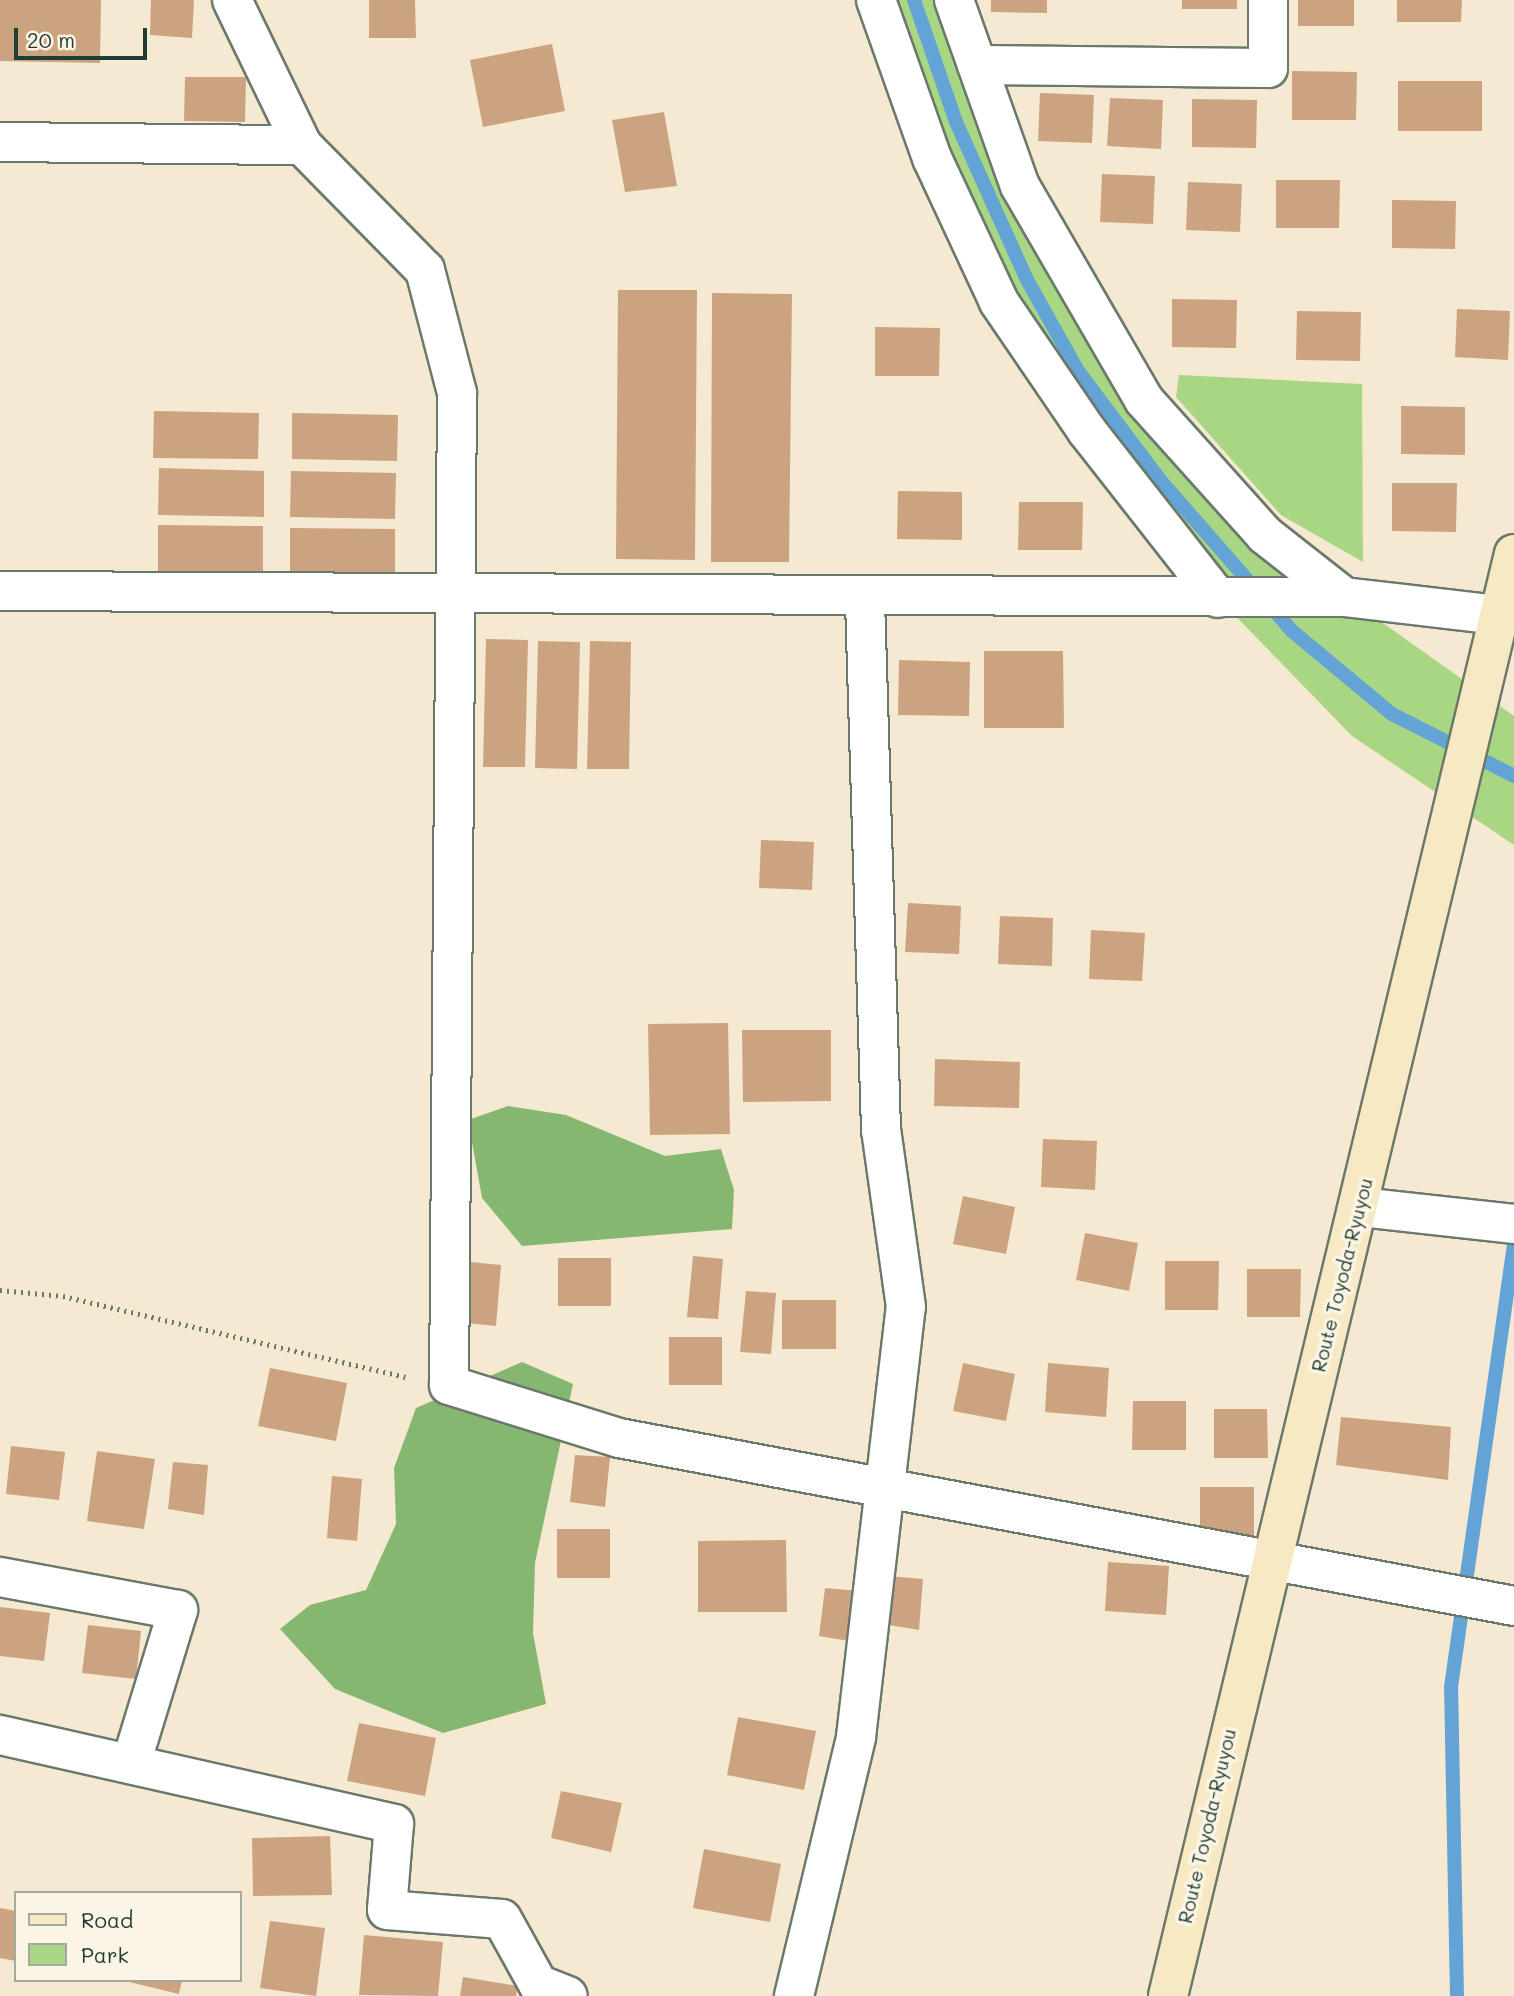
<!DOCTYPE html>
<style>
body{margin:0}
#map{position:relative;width:1514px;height:1996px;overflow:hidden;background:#f6e9d1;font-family:Mali,sans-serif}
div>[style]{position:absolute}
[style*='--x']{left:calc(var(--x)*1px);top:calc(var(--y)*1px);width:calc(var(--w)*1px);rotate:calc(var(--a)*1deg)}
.green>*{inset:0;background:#a8d683}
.forest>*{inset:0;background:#86b771}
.stream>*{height:14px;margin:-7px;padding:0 7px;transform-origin:7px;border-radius:7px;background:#63a3d6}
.building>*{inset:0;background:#cba381}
.path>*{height:4.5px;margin-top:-2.25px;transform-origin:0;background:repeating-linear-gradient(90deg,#6a796b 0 2px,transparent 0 7px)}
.roads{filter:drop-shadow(2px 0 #6a796b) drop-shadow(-2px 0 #6a796b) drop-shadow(0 2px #6a796b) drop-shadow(0 -2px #6a796b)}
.minor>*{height:38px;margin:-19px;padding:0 19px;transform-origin:19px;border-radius:19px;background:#fff}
.tertiary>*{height:38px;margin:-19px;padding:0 19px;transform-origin:19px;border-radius:19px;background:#fff}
.secondary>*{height:38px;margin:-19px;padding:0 19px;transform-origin:19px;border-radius:19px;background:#f6e9c3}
span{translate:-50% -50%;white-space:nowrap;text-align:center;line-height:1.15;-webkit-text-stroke:7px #fcf5e5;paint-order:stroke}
.street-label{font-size:19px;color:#1f3d34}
.legend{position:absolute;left:14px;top:1891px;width:228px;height:91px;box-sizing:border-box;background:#fcf5e5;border:2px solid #a4ab9e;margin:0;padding:9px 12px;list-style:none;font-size:21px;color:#1f3d34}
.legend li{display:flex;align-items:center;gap:14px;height:35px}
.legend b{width:35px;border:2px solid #a4ab9e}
.scale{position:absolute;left:14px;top:28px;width:133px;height:32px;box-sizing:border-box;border:4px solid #1f3d34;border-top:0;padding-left:9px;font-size:21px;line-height:24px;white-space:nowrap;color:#1f3d34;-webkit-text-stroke:5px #fcf5e5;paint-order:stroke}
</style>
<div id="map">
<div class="green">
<i style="clip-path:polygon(881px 0,958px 0,1077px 284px,1240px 507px,1325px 582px,1514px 716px,1514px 845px,1352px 736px,1218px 598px,1017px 328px)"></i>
<i style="clip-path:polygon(1179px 375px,1362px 384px,1363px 562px,1281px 515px,1176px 397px)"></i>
</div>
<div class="forest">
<i style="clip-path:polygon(508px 1106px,566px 1115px,665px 1156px,721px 1149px,734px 1190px,732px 1229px,522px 1246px,482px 1198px,468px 1120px)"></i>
<i style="clip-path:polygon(522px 1362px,573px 1384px,535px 1563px,533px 1633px,546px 1704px,443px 1733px,335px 1689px,280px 1629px,310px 1605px,366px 1590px,396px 1524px,394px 1468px,416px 1408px)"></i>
</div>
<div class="stream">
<i style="--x:914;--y:0;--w:129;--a:71"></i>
<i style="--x:956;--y:122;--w:171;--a:65.8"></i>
<i style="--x:1026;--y:278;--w:107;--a:60.8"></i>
<i style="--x:1078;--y:371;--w:138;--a:53"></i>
<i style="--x:1161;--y:481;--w:199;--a:48.9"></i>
<i style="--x:1292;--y:631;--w:130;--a:39.7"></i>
<i style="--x:1392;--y:714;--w:137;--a:26.9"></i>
<i style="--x:1457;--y:1996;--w:309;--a:-91.1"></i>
<i style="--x:1451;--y:1687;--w:444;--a:-81.9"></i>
</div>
<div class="building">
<i style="clip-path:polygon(0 0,101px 0,100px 63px,0 61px)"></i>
<i style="clip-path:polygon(151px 0,194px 0,192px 38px,150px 35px)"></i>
<i style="clip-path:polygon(369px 0,415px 0,416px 38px,369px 38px)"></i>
<i style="clip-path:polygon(991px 0,1047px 0,1047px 13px,991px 12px)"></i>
<i style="clip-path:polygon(1182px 0,1237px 0,1237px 9px,1182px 9px)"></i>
<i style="clip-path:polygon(1298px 0,1354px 0,1354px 26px,1298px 26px)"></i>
<i style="clip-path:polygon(1397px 0,1462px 0,1461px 22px,1397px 22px)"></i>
<i style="clip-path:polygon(552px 44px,565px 111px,483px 127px,470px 60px)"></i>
<i style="clip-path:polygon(1292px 71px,1357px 72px,1356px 120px,1292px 120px)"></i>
<i style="clip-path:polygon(185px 77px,246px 77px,245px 122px,184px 121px)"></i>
<i style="clip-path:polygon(1398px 81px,1482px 81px,1482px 131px,1398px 131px)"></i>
<i style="clip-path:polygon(1040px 93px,1094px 95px,1092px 143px,1038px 141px)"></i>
<i style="clip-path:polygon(1110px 98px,1163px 100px,1161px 149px,1107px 146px)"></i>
<i style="clip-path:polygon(1192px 99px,1257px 100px,1256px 148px,1192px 147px)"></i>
<i style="clip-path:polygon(664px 112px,677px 186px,625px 192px,612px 120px)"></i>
<i style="clip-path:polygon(1102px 174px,1155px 176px,1153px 224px,1100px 222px)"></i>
<i style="clip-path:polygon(1276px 180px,1340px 180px,1339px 228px,1276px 228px)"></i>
<i style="clip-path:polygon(1188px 182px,1242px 184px,1240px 232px,1186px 230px)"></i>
<i style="clip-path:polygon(1392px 200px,1456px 201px,1455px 249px,1392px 248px)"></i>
<i style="clip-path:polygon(618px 290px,697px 290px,695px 560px,616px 559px)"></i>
<i style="clip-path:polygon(712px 293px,792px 294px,789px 562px,711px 562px)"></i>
<i style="clip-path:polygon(1172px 299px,1237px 300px,1236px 348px,1172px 347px)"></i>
<i style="clip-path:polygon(1457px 309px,1510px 311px,1508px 360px,1455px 357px)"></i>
<i style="clip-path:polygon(1297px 311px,1361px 312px,1360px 361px,1296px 360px)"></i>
<i style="clip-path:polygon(875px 327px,940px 328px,939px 376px,875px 376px)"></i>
<i style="clip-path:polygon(1401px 406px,1465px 407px,1465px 455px,1401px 454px)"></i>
<i style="clip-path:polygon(154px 411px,259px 413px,258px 459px,153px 458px)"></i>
<i style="clip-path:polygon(292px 413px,398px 415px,397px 461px,292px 459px)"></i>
<i style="clip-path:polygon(159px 468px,264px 471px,264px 517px,158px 515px)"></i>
<i style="clip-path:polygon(291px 471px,396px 473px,395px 519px,290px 517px)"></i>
<i style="clip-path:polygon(1392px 483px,1457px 483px,1456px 532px,1392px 531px)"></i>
<i style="clip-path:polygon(898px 491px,962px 492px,962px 540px,897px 539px)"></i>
<i style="clip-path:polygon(1019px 502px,1083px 502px,1082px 550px,1018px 550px)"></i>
<i style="clip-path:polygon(158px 525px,263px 526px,263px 573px,158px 571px)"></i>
<i style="clip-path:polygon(290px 528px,395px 529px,395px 575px,290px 574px)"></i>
<i style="clip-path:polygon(486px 639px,528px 640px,525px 767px,483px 767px)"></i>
<i style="clip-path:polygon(538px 641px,580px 642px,577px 769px,535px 768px)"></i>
<i style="clip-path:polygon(590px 641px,631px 642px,629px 769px,587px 769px)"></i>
<i style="clip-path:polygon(984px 651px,1063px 651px,1064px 728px,984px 728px)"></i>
<i style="clip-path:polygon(899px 660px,970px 662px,969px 716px,898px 715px)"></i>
<i style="clip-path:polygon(761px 840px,814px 842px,812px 890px,759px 888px)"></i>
<i style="clip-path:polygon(908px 903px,961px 906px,959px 954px,905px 952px)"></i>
<i style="clip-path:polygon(1000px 916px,1053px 918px,1052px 966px,998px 964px)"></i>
<i style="clip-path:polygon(1091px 930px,1145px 933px,1142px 981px,1089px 979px)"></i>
<i style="clip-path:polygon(728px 1023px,730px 1134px,650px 1135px,648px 1024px)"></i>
<i style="clip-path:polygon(742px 1030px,831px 1030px,831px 1101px,743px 1102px)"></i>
<i style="clip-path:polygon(935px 1059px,1020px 1062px,1019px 1108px,934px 1106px)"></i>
<i style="clip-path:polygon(1043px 1139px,1097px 1141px,1095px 1190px,1041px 1187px)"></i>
<i style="clip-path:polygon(963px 1196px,1015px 1207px,1006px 1254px,953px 1244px)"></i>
<i style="clip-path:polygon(1085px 1233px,1138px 1243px,1129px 1291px,1076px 1280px)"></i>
<i style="clip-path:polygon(693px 1256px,723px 1259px,718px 1319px,687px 1317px)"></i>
<i style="clip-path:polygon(558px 1258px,611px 1258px,611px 1306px,558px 1306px)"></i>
<i style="clip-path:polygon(1165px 1261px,1219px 1261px,1218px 1310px,1165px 1310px)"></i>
<i style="clip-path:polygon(471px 1262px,501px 1265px,496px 1326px,466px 1323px)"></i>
<i style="clip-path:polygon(1247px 1269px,1301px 1269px,1300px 1317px,1247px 1317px)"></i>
<i style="clip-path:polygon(746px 1291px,776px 1293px,771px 1354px,740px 1352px)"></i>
<i style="clip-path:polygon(782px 1300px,836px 1300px,836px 1349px,782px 1349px)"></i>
<i style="clip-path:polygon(669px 1337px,722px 1337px,722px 1385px,669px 1385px)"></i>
<i style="clip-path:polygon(963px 1363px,1015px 1374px,1006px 1421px,953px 1411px)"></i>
<i style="clip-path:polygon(1048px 1363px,1109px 1368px,1106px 1417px,1045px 1412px)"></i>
<i style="clip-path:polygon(270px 1368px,347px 1383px,336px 1441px,258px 1426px)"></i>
<i style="clip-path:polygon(1133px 1401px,1186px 1401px,1186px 1450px,1132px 1450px)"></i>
<i style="clip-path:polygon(1214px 1409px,1267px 1409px,1268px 1458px,1214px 1458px)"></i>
<i style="clip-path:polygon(1341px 1417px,1451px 1427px,1448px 1480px,1336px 1465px)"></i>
<i style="clip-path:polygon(11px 1446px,65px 1452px,59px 1500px,6px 1494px)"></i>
<i style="clip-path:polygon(97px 1451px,155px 1459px,144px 1529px,87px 1521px)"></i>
<i style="clip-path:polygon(575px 1455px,610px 1457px,605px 1507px,570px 1502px)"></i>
<i style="clip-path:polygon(173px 1462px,208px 1465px,204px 1515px,168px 1509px)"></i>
<i style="clip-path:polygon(332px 1476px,362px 1479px,357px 1541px,327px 1538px)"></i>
<i style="clip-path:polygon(1200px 1487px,1254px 1487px,1254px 1536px,1200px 1536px)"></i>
<i style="clip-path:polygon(557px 1529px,610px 1529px,610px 1578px,557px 1578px)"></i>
<i style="clip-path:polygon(786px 1540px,787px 1612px,698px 1612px,698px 1541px)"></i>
<i style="clip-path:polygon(1108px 1562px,1169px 1566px,1166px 1615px,1105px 1611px)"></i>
<i style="clip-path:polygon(888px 1576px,923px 1579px,919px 1630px,883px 1624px)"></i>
<i style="clip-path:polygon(825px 1588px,860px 1591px,855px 1642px,819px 1636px)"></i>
<i style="clip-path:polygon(0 1607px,50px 1613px,44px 1661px,0 1656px)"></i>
<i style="clip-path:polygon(88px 1625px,141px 1631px,136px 1679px,82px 1673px)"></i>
<i style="clip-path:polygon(738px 1717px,816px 1731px,804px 1790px,727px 1775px)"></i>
<i style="clip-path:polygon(359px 1723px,436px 1738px,425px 1796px,347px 1781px)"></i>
<i style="clip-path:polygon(561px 1791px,622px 1803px,611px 1852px,551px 1838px)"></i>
<i style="clip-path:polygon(330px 1836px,332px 1895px,253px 1896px,252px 1838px)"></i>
<i style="clip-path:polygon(704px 1849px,781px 1864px,770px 1922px,693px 1908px)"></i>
<i style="clip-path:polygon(0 1908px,16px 1911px,16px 1961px,0 1958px)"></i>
<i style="clip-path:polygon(270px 1921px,325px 1928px,316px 1996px,260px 1988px)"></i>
<i style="clip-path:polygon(364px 1935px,443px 1942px,438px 1996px,359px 1995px)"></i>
<i style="clip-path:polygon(463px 1977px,518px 1986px,516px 1996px,460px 1996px)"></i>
<i style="clip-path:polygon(121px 1980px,182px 1980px,179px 1994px)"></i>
</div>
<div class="path">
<i style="--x:0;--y:1290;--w:63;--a:5.4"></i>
<i style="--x:63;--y:1296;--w:352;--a:13.3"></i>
</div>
<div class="roads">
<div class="minor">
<i style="--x:232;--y:0;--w:161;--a:64.2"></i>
<i style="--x:302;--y:145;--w:175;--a:45.5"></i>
<i style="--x:425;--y:270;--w:127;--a:75.4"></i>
<i style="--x:457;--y:393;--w:992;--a:90.46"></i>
<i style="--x:449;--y:1385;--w:178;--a:17.3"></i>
<i style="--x:619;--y:1438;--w:911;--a:10.63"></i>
<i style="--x:876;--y:0;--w:168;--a:70.5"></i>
<i style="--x:932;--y:158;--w:159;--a:65"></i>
<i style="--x:999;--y:302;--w:156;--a:55.7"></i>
<i style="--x:1087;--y:431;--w:212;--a:51.9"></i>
<i style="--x:954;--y:0;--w:197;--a:70.5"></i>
<i style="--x:1020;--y:186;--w:247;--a:59.9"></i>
<i style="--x:1144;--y:400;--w:181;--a:48.1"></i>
<i style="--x:1265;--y:535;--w:100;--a:38.1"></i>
<i style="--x:977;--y:65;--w:291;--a:0.6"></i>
<i style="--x:1268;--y:68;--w:68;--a:-90"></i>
<i style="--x:0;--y:142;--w:302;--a:0.6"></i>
<i style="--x:1360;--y:1207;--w:155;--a:6.3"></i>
<i style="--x:0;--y:1577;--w:181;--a:10.5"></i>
<i style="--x:178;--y:1610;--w:161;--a:107"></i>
<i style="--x:0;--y:1735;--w:404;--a:12.7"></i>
<i style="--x:394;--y:1824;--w:86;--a:94.7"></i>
<i style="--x:387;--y:1910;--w:115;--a:4.5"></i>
<i style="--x:502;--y:1919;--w:74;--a:61"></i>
<i style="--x:538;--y:1984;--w:32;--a:22"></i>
<i style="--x:794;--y:1996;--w:266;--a:-76.5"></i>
<i style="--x:856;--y:1737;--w:433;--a:-83.4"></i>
<i style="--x:906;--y:1307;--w:179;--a:-98"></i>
<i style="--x:881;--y:1130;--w:531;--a:-91.73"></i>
</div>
<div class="tertiary">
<i style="--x:0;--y:591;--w:1344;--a:0.26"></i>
<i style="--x:1344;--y:597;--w:171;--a:6.7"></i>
</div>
<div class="secondary">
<i style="--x:1168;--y:1996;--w:1483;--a:-76.51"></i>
</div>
</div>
<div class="street-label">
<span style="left:1342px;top:1275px;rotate:-76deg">Route Toyoda-Ryuyou</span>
<span style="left:1207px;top:1826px;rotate:-77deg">Route Toyoda-Ryuyou</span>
</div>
<ul class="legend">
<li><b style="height:9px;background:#f6e9c3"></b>Road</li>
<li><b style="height:19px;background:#a8d683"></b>Park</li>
</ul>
<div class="scale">20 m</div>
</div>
